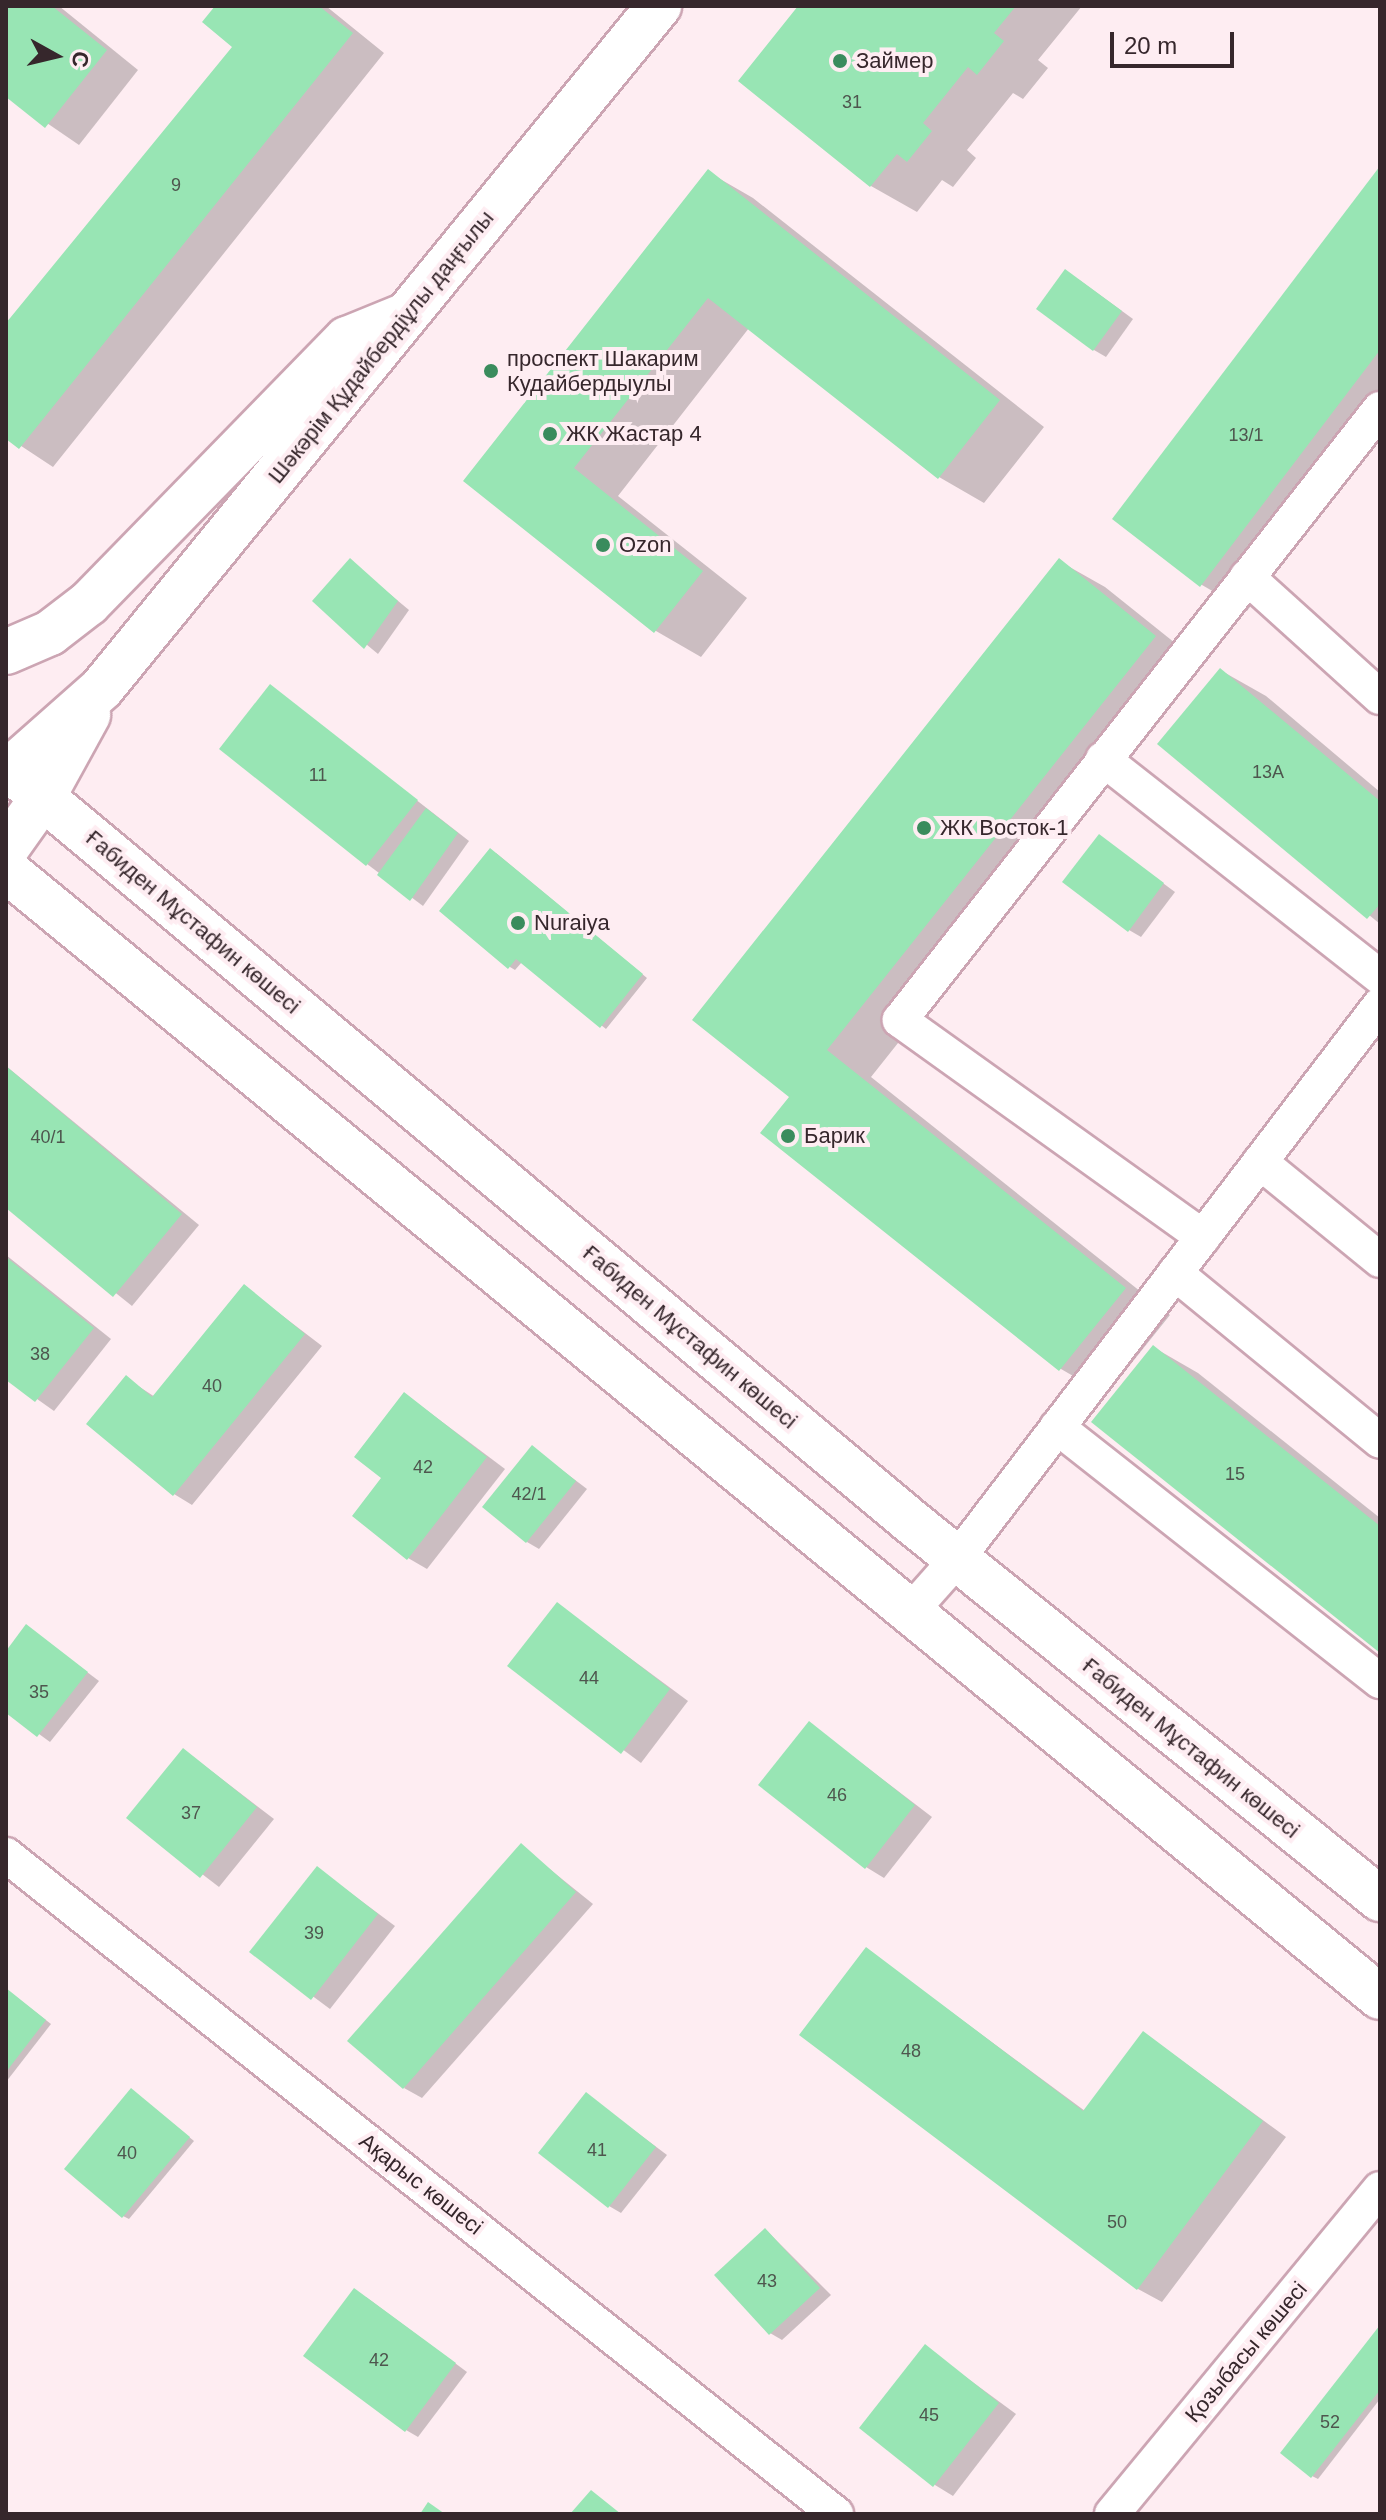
<!DOCTYPE html>
<meta charset="utf-8">
<style>
body{margin:0}
#map{position:relative;width:1386px;height:2520px;overflow:hidden;background:#feedf2;font-family:Arial,sans-serif}
div>[style]{position:absolute}
[style*='--x']{left:calc(var(--x)*1px);top:calc(var(--y)*1px);width:calc(var(--w)*1px);rotate:calc(var(--a)*1deg)}
.shadow>*{inset:0;background:#0003}
.building>*{inset:0;background:#98e5b4}
.roads{filter:drop-shadow(2px 0 #cca5b3) drop-shadow(-2px 0 #cca5b3) drop-shadow(0 2px #cca5b3) drop-shadow(0 -2px #cca5b3)}
.street>*{height:34px;margin:-17px;padding:0 17px;transform-origin:17px;border-radius:17px;background:#fff}
.secondary>*{height:44px;margin:-22px;padding:0 22px;transform-origin:22px;border-radius:22px;background:#fff}
.dots>*{width:22px;height:22px;translate:-50% -50%;box-sizing:border-box;border:4px solid #feedf2;border-radius:50%}
span{translate:-50% -50%;white-space:nowrap;text-align:center;line-height:1.15;-webkit-text-stroke:8px #feedf2;paint-order:stroke}
.number-label{font-size:18px;color:#4e564e}
.number-label span{-webkit-text-stroke-width:0}
.poi-label{font-size:22px;color:#36272c}
.left{translate:0 -50%;text-align:left}
.street-label{font-size:22px;color:#36272c}
.frame{position:absolute;inset:0;border:8px solid #36272c;pointer-events:none}
.north{position:absolute;left:16px;top:16px;width:80px;height:80px;-webkit-text-stroke:6px #feedf2;paint-order:stroke;rotate:98deg;font-size:22px;font-weight:700;line-height:32px;text-align:center;color:#36272c}
.north::after{content:'';display:block;margin:auto;width:28px;height:36px;background:#36272c;clip-path:polygon(50% 0,100% 100%,50% 72%,0 100%)}
.scale{position:absolute;left:1110px;top:32px;width:124px;height:36px;box-sizing:border-box;border:4px solid #36272c;border-top:0;padding-left:10px;font-size:24px;line-height:28px;white-space:nowrap;color:#36272c;-webkit-text-stroke:6px #feedf2;paint-order:stroke}
</style>
<div id="map">
<div class="shadow">
<i style="clip-path:polygon(6px 6px,59px 6px,138px 70px,79px 145px,6px 95px)"></i>
<i style="clip-path:polygon(217px 6px,326px 6px,384px 53px,53px 467px,6px 436px,6px 318px,13px 324px,235px 46px)"></i>
<i style="clip-path:polygon(801px 6px,1082px 6px,1038px 60px,1048px 68px,1023px 99px,1013px 93px,967px 150px,976px 158px,953px 187px,942px 180px,917px 212px,871px 186px,741px 81px)"></i>
<i style="clip-path:polygon(1380px 169px,1380px 435px,1247px 611px,1202px 585px,1115px 519px)"></i>
<i style="clip-path:polygon(708px 172px,753px 198px,1044px 427px,984px 503px,939px 477px,749px 328px,618px 496px,747px 598px,701px 657px,656px 631px,466px 481px)"></i>
<i style="clip-path:polygon(1078px 279px,1133px 319px,1106px 357px,1094px 350px)"></i>
<i style="clip-path:polygon(350px 561px,409px 610px,378px 654px,314px 601px)"></i>
<i style="clip-path:polygon(1059px 561px,1105px 587px,1200px 663px,871px 1077px,1170px 1315px,1106px 1395px,1061px 1369px,763px 1132px,791px 1097px)"></i>
<i style="clip-path:polygon(1220px 670px,1266px 696px,1380px 792px,1380px 924px,1160px 743px)"></i>
<i style="clip-path:polygon(270px 686px,469px 841px,423px 906px,367px 864px)"></i>
<i style="clip-path:polygon(1099px 836px,1175px 892px,1141px 937px,1129px 930px)"></i>
<i style="clip-path:polygon(496px 853px,647px 978px,606px 1029px,522px 962px,515px 970px,510px 967px)"></i>
<i style="clip-path:polygon(6px 1066px,199px 1225px,132px 1306px,6px 1205px)"></i>
<i style="clip-path:polygon(6px 1255px,111px 1339px,54px 1411px,6px 1377px)"></i>
<i style="clip-path:polygon(245px 1287px,322px 1346px,192px 1505px,174px 1494px,126px 1378px,155px 1397px)"></i>
<i style="clip-path:polygon(1153px 1347px,1198px 1373px,1380px 1518px,1380px 1650px)"></i>
<i style="clip-path:polygon(405px 1394px,505px 1469px,427px 1569px,408px 1558px,384px 1477px)"></i>
<i style="clip-path:polygon(533px 1448px,587px 1489px,539px 1549px,527px 1542px)"></i>
<i style="clip-path:polygon(557px 1604px,688px 1701px,641px 1763px,510px 1666px)"></i>
<i style="clip-path:polygon(27px 1627px,99px 1681px,50px 1742px,6px 1710px,6px 1654px)"></i>
<i style="clip-path:polygon(809px 1723px,932px 1817px,884px 1878px,866px 1867px)"></i>
<i style="clip-path:polygon(184px 1750px,274px 1819px,219px 1887px,129px 1818px)"></i>
<i style="clip-path:polygon(521px 1846px,593px 1904px,422px 2098px,404px 2088px)"></i>
<i style="clip-path:polygon(317px 1868px,395px 1926px,330px 2009px,252px 1951px)"></i>
<i style="clip-path:polygon(866px 1949px,1085px 2111px,1144px 2033px,1286px 2137px,1162px 2302px,1138px 2289px)"></i>
<i style="clip-path:polygon(6px 1989px,51px 2024px,6px 2082px)"></i>
<i style="clip-path:polygon(137px 2094px,194px 2141px,129px 2219px,123px 2216px)"></i>
<i style="clip-path:polygon(586px 2094px,667px 2155px,621px 2213px,609px 2206px)"></i>
<i style="clip-path:polygon(766px 2230px,831px 2295px,782px 2340px,770px 2333px)"></i>
<i style="clip-path:polygon(366px 2297px,467px 2372px,418px 2437px,406px 2430px)"></i>
<i style="clip-path:polygon(1380px 2328px,1380px 2399px,1318px 2479px,1312px 2476px)"></i>
<i style="clip-path:polygon(925px 2347px,1016px 2414px,953px 2496px,935px 2485px)"></i>
</div>
<div class="building">
<i style="clip-path:polygon(6px 6px,52px 6px,107px 50px,45px 128px,6px 97px)"></i>
<i style="clip-path:polygon(215px 6px,319px 6px,353px 33px,19px 449px,6px 439px,6px 323px,232px 47px,202px 22px)"></i>
<i style="clip-path:polygon(798px 6px,1016px 6px,994px 33px,1004px 41px,977px 75px,968px 67px,923px 123px,932px 131px,907px 162px,897px 154px,870px 187px,738px 81px)"></i>
<i style="clip-path:polygon(1380px 166px,1380px 350px,1200px 587px,1112px 519px)"></i>
<i style="clip-path:polygon(708px 169px,1000px 400px,938px 479px,708px 298px,574px 468px,703px 571px,654px 633px,463px 481px)"></i>
<i style="clip-path:polygon(1065px 269px,1122px 311px,1093px 351px,1036px 309px)"></i>
<i style="clip-path:polygon(350px 558px,398px 601px,364px 649px,312px 601px)"></i>
<i style="clip-path:polygon(1059px 558px,1156px 636px,827px 1050px,1126px 1288px,1059px 1371px,760px 1133px,789px 1097px,692px 1020px)"></i>
<i style="clip-path:polygon(1220px 668px,1380px 801px,1380px 904px,1367px 919px,1157px 744px)"></i>
<i style="clip-path:polygon(270px 684px,418px 800px,366px 866px,219px 749px)"></i>
<i style="clip-path:polygon(426px 808px,458px 833px,410px 901px,377px 875px)"></i>
<i style="clip-path:polygon(1099px 834px,1164px 883px,1128px 932px,1062px 882px)"></i>
<i style="clip-path:polygon(490px 848px,643px 974px,600px 1028px,516px 959px,508px 969px,439px 911px)"></i>
<i style="clip-path:polygon(6px 1066px,182px 1214px,113px 1297px,6px 1208px)"></i>
<i style="clip-path:polygon(6px 1257px,94px 1328px,35px 1402px,6px 1380px)"></i>
<i style="clip-path:polygon(244px 1284px,305px 1334px,173px 1496px,86px 1424px,126px 1375px,152px 1397px)"></i>
<i style="clip-path:polygon(1153px 1345px,1380px 1526px,1380px 1653px,1091px 1422px)"></i>
<i style="clip-path:polygon(404px 1392px,487px 1457px,407px 1560px,352px 1516px,381px 1478px,354px 1457px)"></i>
<i style="clip-path:polygon(532px 1445px,576px 1481px,526px 1543px,482px 1507px)"></i>
<i style="clip-path:polygon(557px 1602px,670px 1689px,621px 1754px,507px 1666px)"></i>
<i style="clip-path:polygon(26px 1624px,88px 1672px,37px 1737px,6px 1713px,6px 1651px)"></i>
<i style="clip-path:polygon(809px 1721px,915px 1805px,865px 1869px,758px 1785px)"></i>
<i style="clip-path:polygon(183px 1748px,257px 1807px,200px 1878px,126px 1818px)"></i>
<i style="clip-path:polygon(521px 1843px,576px 1892px,403px 2089px,347px 2041px)"></i>
<i style="clip-path:polygon(317px 1866px,378px 1914px,311px 2000px,249px 1952px)"></i>
<i style="clip-path:polygon(866px 1947px,1083px 2111px,1143px 2031px,1263px 2121px,1137px 2290px,799px 2035px)"></i>
<i style="clip-path:polygon(6px 1988px,46px 2020px,6px 2072px)"></i>
<i style="clip-path:polygon(131px 2088px,190px 2137px,122px 2218px,64px 2169px)"></i>
<i style="clip-path:polygon(586px 2092px,656px 2147px,608px 2208px,538px 2153px)"></i>
<i style="clip-path:polygon(765px 2228px,820px 2288px,769px 2335px,714px 2275px)"></i>
<i style="clip-path:polygon(354px 2288px,456px 2363px,405px 2432px,303px 2356px)"></i>
<i style="clip-path:polygon(1380px 2325px,1380px 2390px,1311px 2478px,1280px 2453px)"></i>
<i style="clip-path:polygon(925px 2344px,999px 2403px,933px 2487px,859px 2428px)"></i>
<i style="clip-path:polygon(591px 2490px,621px 2514px,570px 2514px)"></i>
<i style="clip-path:polygon(428px 2502px,445px 2514px,420px 2514px)"></i>
</div>
<div class="roads">
<div class="street">
<i style="--x:1247;--y:577;--w:179;--a:42.1"></i>
<i style="--x:1103;--y:759;--w:352;--a:38.2"></i>
<i style="--x:1260;--y:1162;--w:155;--a:39.2"></i>
<i style="--x:1203;--y:1237;--w:373;--a:-144.4"></i>
<i style="--x:900;--y:1020;--w:777;--a:-51.85"></i>
<i style="--x:1175;--y:1273;--w:265;--a:39.3"></i>
<i style="--x:1057;--y:1427;--w:411;--a:38.2"></i>
<i style="--x:910;--y:1612;--w:71;--a:-48.4"></i>
<i style="--x:957;--y:1559;--w:697;--a:-52.64"></i>
<i style="--x:6;--y:1855;--w:1060;--a:38.45"></i>
<i style="--x:1112;--y:2514;--w:421;--a:-50.5"></i>
</div>
<div class="secondary">
<i style="--x:6;--y:652;--w:48;--a:-23.4"></i>
<i style="--x:50;--y:633;--w:49;--a:-37.6"></i>
<i style="--x:89;--y:603;--w:369;--a:-45.7"></i>
<i style="--x:347;--y:339;--w:58;--a:-22.2"></i>
<i style="--x:6;--y:767;--w:1176;--a:39.82"></i>
<i style="--x:909;--y:1520;--w:605;--a:38.82"></i>
<i style="--x:6;--y:773;--w:128;--a:-41.5"></i>
<i style="--x:102;--y:688;--w:881;--a:-50.76"></i>
<i style="--x:6;--y:849;--w:64;--a:-54.6"></i>
<i style="--x:43;--y:797;--w:94;--a:-61.2"></i>
<i style="--x:6;--y:870;--w:1777;--a:39.36"></i>
</div>
</div>
<div class="dots">
<i style="left:840px;top:61px;background:#3a8c5d"></i>
<i style="left:491px;top:371px;background:#3a8c5d"></i>
<i style="left:550px;top:434px;background:#3a8c5d"></i>
<i style="left:603px;top:545px;background:#3a8c5d"></i>
<i style="left:924px;top:828px;background:#3a8c5d"></i>
<i style="left:518px;top:923px;background:#3a8c5d"></i>
<i style="left:788px;top:1136px;background:#3a8c5d"></i>
</div>
<div class="number-label">
<span style="left:852px;top:102px">31</span>
<span style="left:176px;top:185px">9</span>
<span style="left:1246px;top:435px">13/1</span>
<span style="left:1268px;top:772px">13А</span>
<span style="left:318px;top:775px">11</span>
<span style="left:48px;top:1137px">40/1</span>
<span style="left:40px;top:1354px">38</span>
<span style="left:212px;top:1386px">40</span>
<span style="left:423px;top:1467px">42</span>
<span style="left:1235px;top:1474px">15</span>
<span style="left:529px;top:1494px">42/1</span>
<span style="left:589px;top:1678px">44</span>
<span style="left:39px;top:1692px">35</span>
<span style="left:837px;top:1795px">46</span>
<span style="left:191px;top:1813px">37</span>
<span style="left:314px;top:1933px">39</span>
<span style="left:911px;top:2051px">48</span>
<span style="left:597px;top:2150px">41</span>
<span style="left:127px;top:2153px">40</span>
<span style="left:1117px;top:2222px">50</span>
<span style="left:767px;top:2281px">43</span>
<span style="left:379px;top:2360px">42</span>
<span style="left:929px;top:2415px">45</span>
<span style="left:1330px;top:2422px">52</span>
</div>
<div class="poi-label">
<span class="left" style="left:856px;top:61px">Займер</span>
<span class="left" style="left:507px;top:371px">проспект Шaкaрим<br>Кудайбердыулы</span>
<span class="left" style="left:566px;top:434px">ЖК Жастар 4</span>
<span class="left" style="left:619px;top:545px">Ozon</span>
<span class="left" style="left:940px;top:828px">ЖК Восток-1</span>
<span class="left" style="left:534px;top:923px">Nuraiya</span>
<span class="left" style="left:804px;top:1136px">Барик</span>
</div>
<div class="street-label">
<span style="left:381px;top:347px;rotate:-51deg">Шәкәрім Құдайбердіұлы даңғылы</span>
<span style="left:193px;top:922px;rotate:40deg">Ғабиден Мұстафин көшесі</span>
<span style="left:690px;top:1337px;rotate:40deg">Ғабиден Мұстафин көшесі</span>
<span style="left:1191px;top:1748px;rotate:39deg">Ғабиден Мұстафин көшесі</span>
<span style="left:421px;top:2184px;rotate:38deg">Ақарыс көшесі</span>
<span style="left:1246px;top:2352px;rotate:-50deg">Қозыбасы көшесі</span>
</div>
<div class="frame"></div>
<div class="north">С</div>
<div class="scale">20 m</div>
</div>
